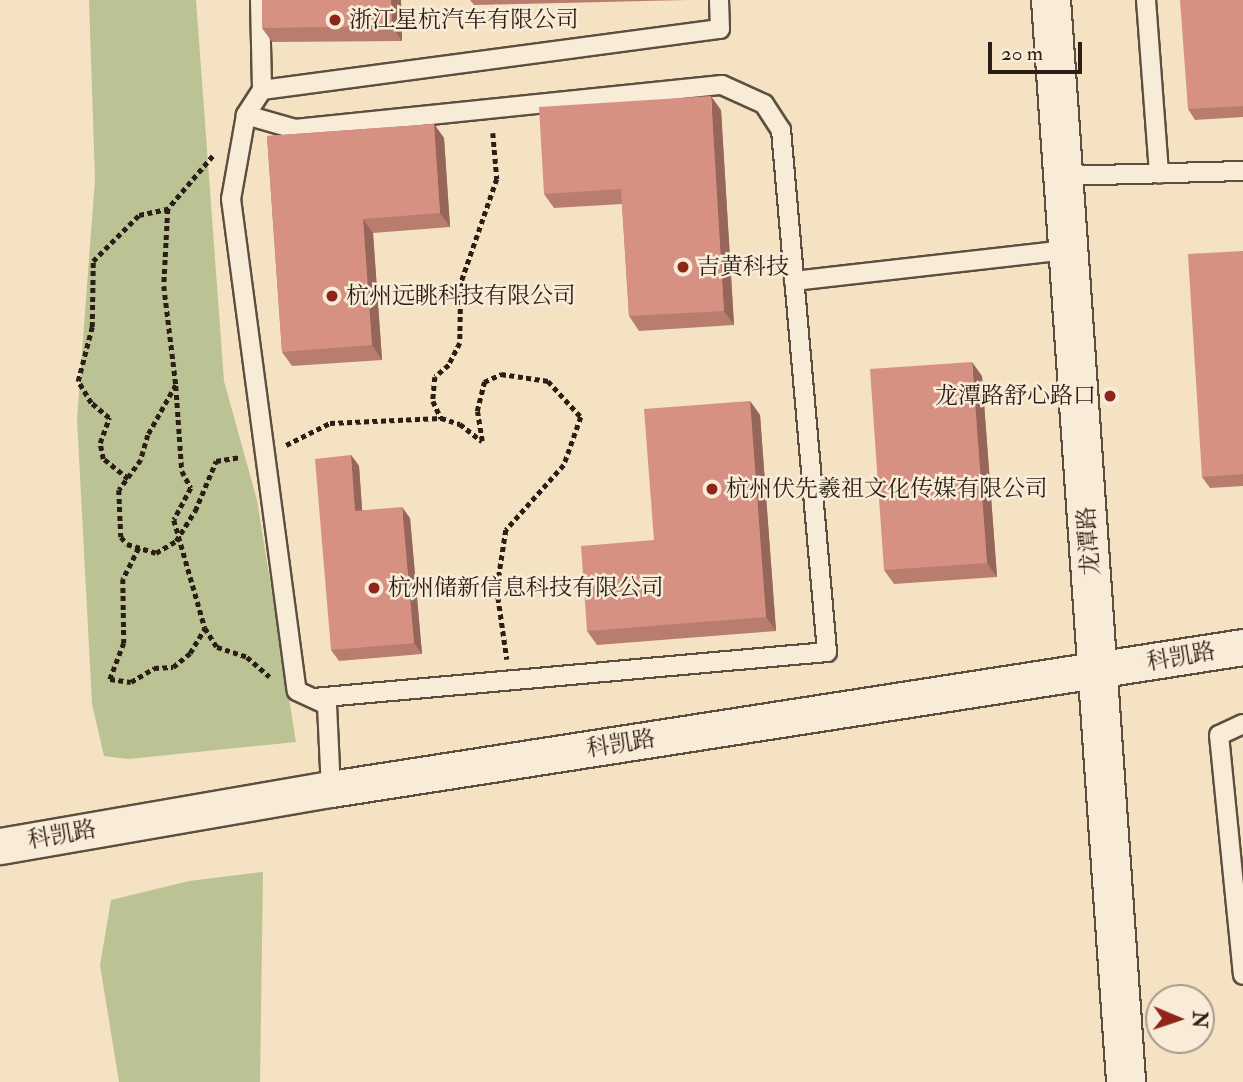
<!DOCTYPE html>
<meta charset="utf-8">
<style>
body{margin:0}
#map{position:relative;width:1243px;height:1082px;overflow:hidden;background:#f4e2c3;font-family:"IM FELL Double Pica","Noto Serif SC",serif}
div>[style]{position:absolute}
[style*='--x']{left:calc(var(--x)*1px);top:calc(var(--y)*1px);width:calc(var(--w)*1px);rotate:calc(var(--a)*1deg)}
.green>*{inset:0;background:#bbc394}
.path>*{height:4.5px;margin-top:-2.25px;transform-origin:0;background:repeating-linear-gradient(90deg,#2b1e15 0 5px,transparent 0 8.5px)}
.roads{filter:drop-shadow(2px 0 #5d4f40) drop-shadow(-2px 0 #5d4f40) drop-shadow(0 2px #5d4f40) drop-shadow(0 -2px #5d4f40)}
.service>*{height:18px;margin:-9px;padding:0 9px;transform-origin:9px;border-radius:9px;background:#f8ecd8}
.minor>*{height:35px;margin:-17.5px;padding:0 17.5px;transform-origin:17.5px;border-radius:17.5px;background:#f8ecd8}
.tertiary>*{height:38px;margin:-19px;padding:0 19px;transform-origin:19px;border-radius:19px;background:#f8ecd8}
.wall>*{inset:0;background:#b97d70}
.shaded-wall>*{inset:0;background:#96665b}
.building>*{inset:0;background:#d79182}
.dots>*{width:19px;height:19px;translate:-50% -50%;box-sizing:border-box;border:4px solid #f8ecd8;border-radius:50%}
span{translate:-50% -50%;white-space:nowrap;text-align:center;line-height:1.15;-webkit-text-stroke:5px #f8ecd8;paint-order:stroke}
.poi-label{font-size:23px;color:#2b1e15}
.left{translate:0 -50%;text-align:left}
.right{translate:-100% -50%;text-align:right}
.street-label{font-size:23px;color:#2b1e15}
.north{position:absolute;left:1145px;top:984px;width:70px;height:70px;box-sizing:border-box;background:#f8ecd8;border:2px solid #a69a8a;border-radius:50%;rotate:92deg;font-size:19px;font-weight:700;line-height:28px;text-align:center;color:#2b1e15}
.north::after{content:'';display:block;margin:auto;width:24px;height:32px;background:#8f2418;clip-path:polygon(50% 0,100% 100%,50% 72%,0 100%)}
.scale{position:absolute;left:988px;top:42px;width:94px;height:32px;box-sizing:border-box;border:4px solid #2b1e15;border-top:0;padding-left:9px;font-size:21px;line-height:24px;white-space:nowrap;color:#2b1e15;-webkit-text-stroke:5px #f8ecd8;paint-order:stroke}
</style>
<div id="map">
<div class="green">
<i style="clip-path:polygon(89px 0,196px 0,224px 381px,257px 500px,296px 742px,128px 759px,104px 756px,92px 704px,77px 419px,95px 179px)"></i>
<i style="clip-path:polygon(263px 872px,260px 1082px,119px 1082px,100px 965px,111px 900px,189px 881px)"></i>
</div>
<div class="path">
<i style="--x:493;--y:133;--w:46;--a:85"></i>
<i style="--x:497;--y:179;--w:110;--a:109.1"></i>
<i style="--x:461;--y:283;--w:60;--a:91"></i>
<i style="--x:460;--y:343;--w:25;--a:117"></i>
<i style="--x:449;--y:365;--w:18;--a:139"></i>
<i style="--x:435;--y:377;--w:24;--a:95"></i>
<i style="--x:433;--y:401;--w:19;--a:65"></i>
<i style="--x:441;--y:418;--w:20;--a:18"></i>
<i style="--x:460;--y:424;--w:28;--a:38"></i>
<i style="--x:482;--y:441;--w:30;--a:-99"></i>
<i style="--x:477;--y:411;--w:30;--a:-76"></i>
<i style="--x:484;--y:382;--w:19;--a:-25"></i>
<i style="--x:501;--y:374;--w:48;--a:8.5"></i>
<i style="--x:548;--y:381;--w:49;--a:47.5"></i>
<i style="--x:581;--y:417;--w:51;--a:109.5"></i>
<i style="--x:564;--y:465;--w:87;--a:131.7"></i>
<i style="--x:506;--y:530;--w:60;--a:98.7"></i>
<i style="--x:497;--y:589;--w:71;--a:81.9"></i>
<i style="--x:213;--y:156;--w:70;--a:130.3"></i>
<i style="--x:168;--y:209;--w:77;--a:93"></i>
<i style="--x:164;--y:286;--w:100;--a:83.1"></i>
<i style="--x:176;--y:385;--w:57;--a:119.2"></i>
<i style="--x:148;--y:435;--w:26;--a:106"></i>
<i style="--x:141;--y:460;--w:37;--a:126"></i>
<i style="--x:119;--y:490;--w:47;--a:87.6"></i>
<i style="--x:121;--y:537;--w:9;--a:49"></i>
<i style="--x:127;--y:544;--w:30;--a:17"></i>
<i style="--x:156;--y:553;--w:23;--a:-31"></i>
<i style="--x:176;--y:541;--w:36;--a:-58"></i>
<i style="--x:195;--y:511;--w:54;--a:-67.2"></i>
<i style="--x:216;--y:461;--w:25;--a:-9"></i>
<i style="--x:176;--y:386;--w:85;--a:86"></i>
<i style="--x:182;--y:471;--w:19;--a:62"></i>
<i style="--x:191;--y:488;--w:36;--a:118"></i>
<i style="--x:174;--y:520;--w:112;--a:74"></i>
<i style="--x:205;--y:628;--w:22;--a:58"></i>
<i style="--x:217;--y:647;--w:32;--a:18"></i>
<i style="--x:247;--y:657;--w:30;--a:41"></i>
<i style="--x:286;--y:445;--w:49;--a:-26.6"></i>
<i style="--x:330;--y:423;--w:111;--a:-2.6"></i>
<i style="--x:128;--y:479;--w:32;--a:-141"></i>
<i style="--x:103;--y:459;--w:16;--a:-101"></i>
<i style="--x:100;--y:443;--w:27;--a:-70"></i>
<i style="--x:109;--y:418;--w:23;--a:-140"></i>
<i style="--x:91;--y:403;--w:26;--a:-121"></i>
<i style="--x:78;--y:381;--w:56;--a:-75.5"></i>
<i style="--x:92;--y:327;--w:66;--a:-89.1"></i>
<i style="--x:93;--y:261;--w:65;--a:-45"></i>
<i style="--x:139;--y:215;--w:30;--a:-12"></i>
<i style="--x:139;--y:548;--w:35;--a:117"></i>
<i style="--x:123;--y:579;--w:64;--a:89.1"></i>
<i style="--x:124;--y:643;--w:39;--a:111"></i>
<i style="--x:110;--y:679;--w:21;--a:8"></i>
<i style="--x:131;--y:682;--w:27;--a:-31"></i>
<i style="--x:154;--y:668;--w:19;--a:-3"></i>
<i style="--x:173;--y:667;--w:22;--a:-39"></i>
<i style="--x:190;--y:653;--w:29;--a:-59"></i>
</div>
<div class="roads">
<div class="service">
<i style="--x:260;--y:0;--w:90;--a:88.7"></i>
<i style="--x:262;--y:90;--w:30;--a:123"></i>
<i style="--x:246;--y:115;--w:85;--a:100.1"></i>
<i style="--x:231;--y:199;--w:496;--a:82.4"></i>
<i style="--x:297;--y:691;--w:33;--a:25"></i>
<i style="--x:327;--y:705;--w:84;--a:87.3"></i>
<i style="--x:1146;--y:0;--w:174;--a:85.7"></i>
<i style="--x:262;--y:90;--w:462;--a:-7.6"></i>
<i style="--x:720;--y:29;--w:29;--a:-92"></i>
<i style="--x:246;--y:115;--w:51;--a:15.9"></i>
<i style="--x:295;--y:129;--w:429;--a:-5.9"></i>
<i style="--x:722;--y:85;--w:46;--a:24.3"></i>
<i style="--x:764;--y:104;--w:31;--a:57"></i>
<i style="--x:781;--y:130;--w:524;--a:84.96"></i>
<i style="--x:827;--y:652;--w:515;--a:174.88"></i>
<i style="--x:1063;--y:176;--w:180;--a:-1.6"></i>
<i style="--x:794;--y:281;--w:276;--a:-6.5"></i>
<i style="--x:1243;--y:724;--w:26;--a:155"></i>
<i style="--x:1219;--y:735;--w:241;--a:84.3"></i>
</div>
<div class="minor">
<i style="--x:0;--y:846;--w:336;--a:-9.8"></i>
<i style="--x:331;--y:789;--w:923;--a:-8.85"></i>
</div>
<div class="tertiary">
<i style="--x:1051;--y:0;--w:1085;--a:86.03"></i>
</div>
</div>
<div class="wall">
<i style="clip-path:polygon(262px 0,401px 0,402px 41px,272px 42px,262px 28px)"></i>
<i style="clip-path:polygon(470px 0,687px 0,474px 5px)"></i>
<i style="clip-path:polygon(1243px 0,1243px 117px,1195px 120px,1188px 109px)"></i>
<i style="clip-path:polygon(721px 110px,734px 325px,639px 331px,629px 316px,622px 204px,554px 208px,544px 194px)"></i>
<i style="clip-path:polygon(434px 124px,444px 138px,450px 227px,373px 233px,382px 360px,292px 366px,282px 352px,267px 136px)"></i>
<i style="clip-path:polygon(1243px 251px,1243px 486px,1210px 488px,1202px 477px)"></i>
<i style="clip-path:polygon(982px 376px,997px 577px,894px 584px,884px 570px)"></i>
<i style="clip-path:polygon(750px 401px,760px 415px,776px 631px,597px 645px,587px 631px,654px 540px)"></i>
<i style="clip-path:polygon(351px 455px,359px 466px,362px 510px,410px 518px,422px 654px,339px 661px,331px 650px)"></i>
</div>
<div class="shaded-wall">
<i style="clip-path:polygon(391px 0,401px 0,402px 41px,392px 26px)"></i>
<i style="clip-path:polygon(711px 96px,721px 110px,734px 325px,724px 311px)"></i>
<i style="clip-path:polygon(434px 124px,444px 138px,450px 227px,440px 213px)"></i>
<i style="clip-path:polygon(363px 219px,373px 233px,382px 360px,372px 345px)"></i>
<i style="clip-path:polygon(972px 362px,982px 376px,997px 577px,987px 563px)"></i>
<i style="clip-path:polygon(750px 401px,760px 415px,776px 631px,766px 617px)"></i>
<i style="clip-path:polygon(351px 455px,359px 466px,363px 522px,355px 511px)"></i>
<i style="clip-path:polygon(402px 507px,410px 518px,422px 654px,414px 643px)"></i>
</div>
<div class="building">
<i style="clip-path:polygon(262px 0,391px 0,392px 26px,262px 28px)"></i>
<i style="clip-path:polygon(1180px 0,1243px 0,1243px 106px,1188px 109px)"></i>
<i style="clip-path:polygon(711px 96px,724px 311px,629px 316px,621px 189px,544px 194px,539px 107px)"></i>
<i style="clip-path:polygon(434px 124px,440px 213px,363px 219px,372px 345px,282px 352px,267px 136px)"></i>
<i style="clip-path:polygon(1243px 251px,1243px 474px,1202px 477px,1188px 254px)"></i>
<i style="clip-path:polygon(972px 362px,987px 563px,884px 570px,870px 369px)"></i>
<i style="clip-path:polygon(750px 401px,766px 617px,587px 631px,581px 546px,654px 540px,644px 409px)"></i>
<i style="clip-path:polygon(351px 455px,355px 511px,402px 507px,414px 643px,331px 650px,315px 459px)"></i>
</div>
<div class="dots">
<i style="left:335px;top:20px;background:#8f2418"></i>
<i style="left:683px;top:267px;background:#8f2418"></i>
<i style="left:332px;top:296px;background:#8f2418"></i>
<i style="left:1110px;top:396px;background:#8f2418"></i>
<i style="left:712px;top:489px;background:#8f2418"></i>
<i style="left:374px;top:588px;background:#8f2418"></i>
</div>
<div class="poi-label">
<span class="left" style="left:349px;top:20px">浙江星杭汽车有限公司</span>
<span class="left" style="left:697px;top:267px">吉黄科技</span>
<span class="left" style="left:346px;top:296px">杭州远眺科技有限公司</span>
<span class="right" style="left:1096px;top:396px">龙潭路舒心路口</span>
<span class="left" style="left:726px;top:489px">杭州伏先羲祖文化传媒有限公司</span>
<span class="left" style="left:388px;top:588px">杭州储新信息科技有限公司</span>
</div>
<div class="street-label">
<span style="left:1089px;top:541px;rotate:-94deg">龙潭路</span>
<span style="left:1181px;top:657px;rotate:-10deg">科凯路</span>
<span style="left:621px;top:744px;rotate:-9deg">科凯路</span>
<span style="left:62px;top:835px;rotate:-10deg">科凯路</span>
</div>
<div class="north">N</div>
<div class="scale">20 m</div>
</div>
